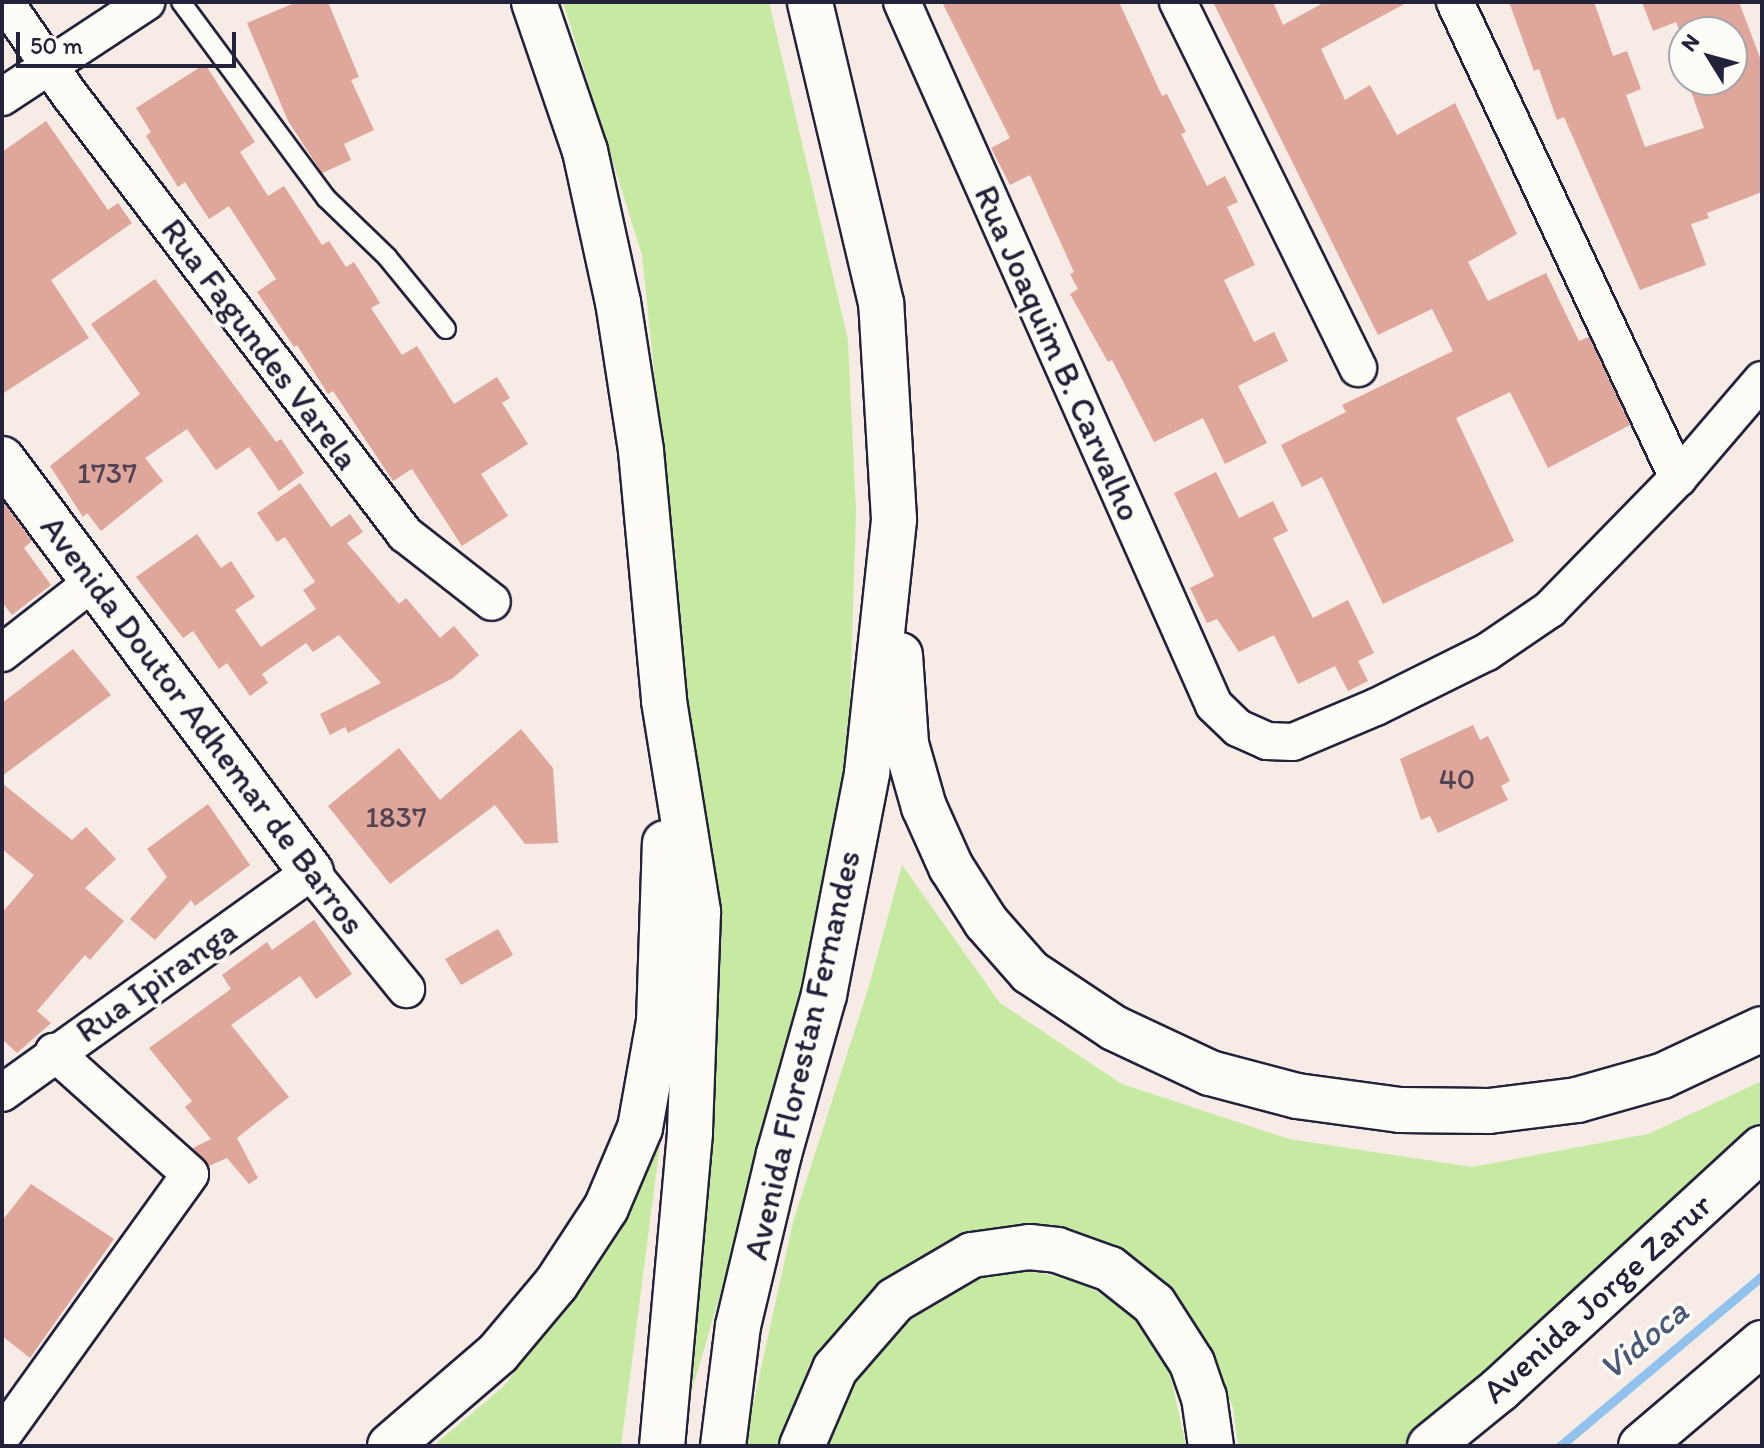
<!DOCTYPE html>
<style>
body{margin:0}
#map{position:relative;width:1764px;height:1448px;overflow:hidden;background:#f7ebe5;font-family:Itim,sans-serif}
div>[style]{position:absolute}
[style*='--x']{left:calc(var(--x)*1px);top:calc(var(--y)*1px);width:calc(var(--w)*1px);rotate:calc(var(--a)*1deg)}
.green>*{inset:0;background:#c7eaa3}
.stream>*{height:9px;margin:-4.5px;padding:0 4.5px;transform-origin:4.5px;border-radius:4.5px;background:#91c2ed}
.building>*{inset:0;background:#dfa69b}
.roads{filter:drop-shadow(2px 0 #22223b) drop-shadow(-2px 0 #22223b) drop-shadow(0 2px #22223b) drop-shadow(0 -2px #22223b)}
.lane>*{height:18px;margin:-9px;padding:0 9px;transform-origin:9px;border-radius:9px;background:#fdfcf7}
.street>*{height:36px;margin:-18px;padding:0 18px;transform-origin:18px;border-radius:18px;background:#fdfcf7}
.secondary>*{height:44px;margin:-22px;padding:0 22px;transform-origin:22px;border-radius:22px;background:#fdfcf7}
.highway>*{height:44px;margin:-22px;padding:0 22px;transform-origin:22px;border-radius:22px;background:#fdfcf7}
span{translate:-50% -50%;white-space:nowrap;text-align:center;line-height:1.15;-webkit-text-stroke:7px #fdfcf7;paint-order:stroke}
.number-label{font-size:30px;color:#514353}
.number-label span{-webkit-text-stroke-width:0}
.street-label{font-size:34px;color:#22223b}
.water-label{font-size:36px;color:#495a79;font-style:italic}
.frame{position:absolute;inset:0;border:4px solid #22223b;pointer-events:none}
.north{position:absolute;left:1668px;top:16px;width:80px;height:80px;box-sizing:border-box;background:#fdfcf7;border:2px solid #a5a5ac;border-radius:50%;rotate:307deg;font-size:22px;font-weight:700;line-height:32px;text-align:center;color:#22223b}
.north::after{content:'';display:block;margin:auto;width:28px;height:36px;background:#22223b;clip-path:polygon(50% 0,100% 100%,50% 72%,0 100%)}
.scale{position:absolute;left:16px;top:32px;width:220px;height:36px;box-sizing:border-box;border:4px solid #22223b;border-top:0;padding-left:10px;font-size:24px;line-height:28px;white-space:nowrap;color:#22223b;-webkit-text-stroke:6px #fdfcf7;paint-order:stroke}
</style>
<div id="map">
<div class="green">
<i style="clip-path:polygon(563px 2px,769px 2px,848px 340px,856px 512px,848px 770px,818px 961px,692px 1390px,717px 1036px,711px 918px,642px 255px)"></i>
<i style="clip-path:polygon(902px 865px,1000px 1003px,1122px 1084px,1289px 1139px,1472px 1167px,1648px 1134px,1762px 1081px,1762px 1136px,1406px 1446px,1238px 1446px,1233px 1407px,1194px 1326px,1062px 1236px,865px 1311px,809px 1365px,781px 1446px,744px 1446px,793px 1222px,869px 986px)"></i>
<i style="clip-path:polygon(661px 1136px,621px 1446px,433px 1446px,502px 1388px,593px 1274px)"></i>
<i style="clip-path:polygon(1028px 1271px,1076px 1280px,1118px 1304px,1136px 1320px,1170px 1373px,1186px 1446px,828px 1446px,856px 1381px,910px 1319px,981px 1278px)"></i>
</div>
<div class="stream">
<i style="--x:1560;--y:1446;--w:264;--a:-40.1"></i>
</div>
<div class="building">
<i style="clip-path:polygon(297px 2px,328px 2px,359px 77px,351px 80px,374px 130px,344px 144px,351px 160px,322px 173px,288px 121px,247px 23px)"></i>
<i style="clip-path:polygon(942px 2px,1119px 2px,1162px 96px,1167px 94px,1186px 132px,1181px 134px,1207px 186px,1225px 176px,1238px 202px,1227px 207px,1255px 265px,1224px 280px,1254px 342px,1274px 332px,1288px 361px,1238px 386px,1267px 443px,1225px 464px,1203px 418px,1154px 442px,1112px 360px,1108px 362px,1070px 294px,1078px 289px,1070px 274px,1074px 272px,1030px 175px,1010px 185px,991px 148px,1010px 138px)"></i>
<i style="clip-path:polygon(1213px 2px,1273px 2px,1283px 25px,1325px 2px,1408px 2px,1321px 49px,1345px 100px,1370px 85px,1397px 135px,1455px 103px,1517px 234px,1468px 262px,1488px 301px,1546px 273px,1579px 341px,1589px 337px,1630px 425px,1548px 468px,1510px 392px,1456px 418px,1514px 541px,1383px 604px,1322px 477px,1302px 487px,1281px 445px,1346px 412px,1342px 405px,1453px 351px,1432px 309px,1378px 335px)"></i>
<i style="clip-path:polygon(1509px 2px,1594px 2px,1613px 56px,1627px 51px,1641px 89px,1626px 95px,1645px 147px,1704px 128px,1687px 80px,1732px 80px,1732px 32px,1680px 32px,1676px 22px,1653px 31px,1642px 2px,1739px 2px,1762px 63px,1762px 192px,1707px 213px,1709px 218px,1691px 224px,1706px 265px,1640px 290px,1564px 117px,1557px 120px,1539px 69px,1534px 71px)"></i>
<i style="clip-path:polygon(205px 64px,255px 142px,240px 152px,268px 196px,284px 186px,322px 245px,329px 241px,346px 267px,354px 262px,380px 303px,371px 308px,402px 355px,417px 346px,454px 404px,497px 377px,510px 398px,502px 403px,528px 444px,481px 474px,508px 516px,462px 546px,412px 469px,393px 481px,333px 391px,328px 394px,297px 345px,294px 347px,257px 292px,276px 279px,229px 206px,209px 219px,185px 182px,178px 187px,146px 136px,151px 132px,136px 108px)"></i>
<i style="clip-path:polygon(46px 121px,108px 210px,118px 203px,132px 223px,51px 280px,89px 338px,2px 394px,2px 152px)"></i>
<i style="clip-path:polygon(155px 279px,276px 442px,281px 439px,304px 473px,279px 491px,249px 447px,216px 470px,187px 429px,145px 458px,163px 481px,101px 531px,87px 513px,83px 517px,50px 466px,140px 394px,91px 324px)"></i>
<i style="clip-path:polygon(1216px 472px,1239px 518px,1273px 501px,1288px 531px,1273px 538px,1313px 618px,1348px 600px,1374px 653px,1358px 661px,1368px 681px,1348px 691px,1335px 666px,1298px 684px,1274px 635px,1239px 652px,1217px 619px,1207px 623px,1190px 588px,1214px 576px,1174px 493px)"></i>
<i style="clip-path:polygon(300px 483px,331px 527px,350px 514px,363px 532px,347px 543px,399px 604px,406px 598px,440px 638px,454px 626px,479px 655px,453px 678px,348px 733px,345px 727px,330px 735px,320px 714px,381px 683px,339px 635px,313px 652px,306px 643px,262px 674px,268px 683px,250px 696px,227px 663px,219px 669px,193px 631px,183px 638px,136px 577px,197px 534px,221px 568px,231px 561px,255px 597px,235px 610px,261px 647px,316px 609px,303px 590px,315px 582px,285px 537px,277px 542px,257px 513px)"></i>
<i style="clip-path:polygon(2px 501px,32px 541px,24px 548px,51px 585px,12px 615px,2px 602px)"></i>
<i style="clip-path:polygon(73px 649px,111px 695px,2px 776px,2px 703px)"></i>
<i style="clip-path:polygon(1473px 725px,1480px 740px,1488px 736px,1510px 781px,1501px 786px,1508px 800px,1438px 833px,1430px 816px,1421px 820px,1400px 759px)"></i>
<i style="clip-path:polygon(521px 729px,553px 768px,558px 843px,525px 844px,495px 805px,390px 884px,328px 806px,399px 748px,440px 800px)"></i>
<i style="clip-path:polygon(2px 783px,72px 840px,86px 827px,116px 859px,85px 888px,124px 921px,90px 960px,85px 955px,37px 1011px,51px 1023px,17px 1053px,2px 1039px,2px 913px,34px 875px,2px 849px)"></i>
<i style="clip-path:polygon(208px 804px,250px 865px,195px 906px,191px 900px,155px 940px,130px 919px,167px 877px,147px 849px)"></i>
<i style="clip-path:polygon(314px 920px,352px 974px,316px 999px,300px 976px,231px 1025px,289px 1097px,237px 1138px,258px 1178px,249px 1184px,227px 1158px,209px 1166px,193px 1148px,211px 1139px,185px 1107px,192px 1101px,149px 1048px,231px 989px,222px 975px,267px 942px,272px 950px)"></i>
<i style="clip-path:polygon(498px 929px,513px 955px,461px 985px,445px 959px)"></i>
<i style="clip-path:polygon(31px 1184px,114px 1239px,30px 1358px,2px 1336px,2px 1221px)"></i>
</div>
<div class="roads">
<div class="lane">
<i style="--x:181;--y:2;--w:244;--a:53.5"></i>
<i style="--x:326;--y:198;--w:85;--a:44"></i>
<i style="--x:387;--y:257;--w:93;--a:50.7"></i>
</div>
<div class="street">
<i style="--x:5;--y:2;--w:112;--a:55.2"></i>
<i style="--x:69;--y:94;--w:554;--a:52.63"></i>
<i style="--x:405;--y:534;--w:110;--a:38"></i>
<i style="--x:902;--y:2;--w:769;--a:66.07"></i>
<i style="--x:1214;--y:705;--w:33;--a:44"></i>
<i style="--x:1238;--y:728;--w:32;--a:24"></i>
<i style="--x:1267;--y:741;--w:26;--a:2"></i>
<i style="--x:1293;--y:742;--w:90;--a:-22.9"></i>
<i style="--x:1376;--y:707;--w:124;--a:-26.4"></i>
<i style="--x:1487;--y:652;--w:76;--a:-34.3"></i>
<i style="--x:1550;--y:609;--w:183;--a:-45.7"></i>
<i style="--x:1678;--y:478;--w:129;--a:-49.4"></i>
<i style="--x:1178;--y:2;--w:408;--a:63.8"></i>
<i style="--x:1455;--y:2;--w:526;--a:64.9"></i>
<i style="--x:2;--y:97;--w:173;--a:-33.4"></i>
<i style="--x:2;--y:653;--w:117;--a:-38"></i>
<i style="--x:2;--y:1093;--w:380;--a:-35.6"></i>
<i style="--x:311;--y:872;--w:151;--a:50.9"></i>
<i style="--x:2;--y:1436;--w:322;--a:-54.3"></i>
<i style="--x:190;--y:1174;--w:183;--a:-138.1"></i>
</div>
<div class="secondary">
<i style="--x:2;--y:459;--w:516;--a:53.2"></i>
</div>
<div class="highway">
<i style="--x:534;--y:2;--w:157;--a:71.1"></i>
<i style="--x:585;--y:151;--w:155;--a:77.7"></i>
<i style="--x:618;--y:302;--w:151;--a:81.2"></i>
<i style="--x:641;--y:451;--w:251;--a:84.7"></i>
<i style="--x:664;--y:701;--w:214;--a:80.8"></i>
<i style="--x:698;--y:912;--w:221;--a:92.1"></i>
<i style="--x:690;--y:1133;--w:314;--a:95.1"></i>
<i style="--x:900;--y:655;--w:89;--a:86.1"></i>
<i style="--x:906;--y:744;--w:66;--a:74.1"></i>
<i style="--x:924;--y:807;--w:66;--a:65.8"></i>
<i style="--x:951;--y:867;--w:65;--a:57.5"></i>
<i style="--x:986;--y:922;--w:67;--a:48.7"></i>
<i style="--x:1030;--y:972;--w:101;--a:33.7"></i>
<i style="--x:1114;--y:1028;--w:106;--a:25.1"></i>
<i style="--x:1210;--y:1073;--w:90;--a:14.8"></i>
<i style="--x:1297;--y:1096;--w:104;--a:7.7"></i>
<i style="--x:1400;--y:1110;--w:89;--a:0.6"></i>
<i style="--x:1489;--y:1111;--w:89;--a:-7.1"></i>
<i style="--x:1577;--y:1100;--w:88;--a:-15.8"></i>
<i style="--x:1662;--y:1076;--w:110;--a:-25.2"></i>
<i style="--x:390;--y:1446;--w:143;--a:-40.7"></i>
<i style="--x:498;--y:1353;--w:90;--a:-50"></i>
<i style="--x:556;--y:1284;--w:91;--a:-56.7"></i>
<i style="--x:606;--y:1208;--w:87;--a:-67"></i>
<i style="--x:640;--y:1128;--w:109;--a:-79.9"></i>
<i style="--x:659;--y:1021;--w:178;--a:-88.1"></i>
<i style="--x:723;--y:1446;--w:121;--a:-82.9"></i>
<i style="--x:738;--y:1326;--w:177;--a:-76.6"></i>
<i style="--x:779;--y:1154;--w:165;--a:-74.2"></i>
<i style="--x:824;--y:995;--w:226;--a:-79"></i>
<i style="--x:867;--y:773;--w:255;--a:-83.9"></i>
<i style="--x:894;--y:519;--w:216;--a:-93.4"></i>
<i style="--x:881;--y:303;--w:309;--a:-103.3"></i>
<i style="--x:802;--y:1446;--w:84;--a:-66.8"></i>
<i style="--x:835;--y:1369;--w:91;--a:-49"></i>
<i style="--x:895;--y:1300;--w:89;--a:-30.3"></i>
<i style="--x:972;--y:1255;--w:58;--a:-8"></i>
<i style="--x:1029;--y:1247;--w:28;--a:6"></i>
<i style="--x:1057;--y:1250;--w:56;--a:19.7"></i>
<i style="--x:1110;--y:1269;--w:56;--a:38.5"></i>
<i style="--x:1154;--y:1304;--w:70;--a:57.2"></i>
<i style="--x:1192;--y:1363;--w:36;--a:71"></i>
<i style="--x:1204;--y:1397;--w:49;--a:81.9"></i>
<i style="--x:1430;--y:1446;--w:89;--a:-39.1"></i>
<i style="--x:1499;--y:1390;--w:357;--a:-42.6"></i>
<i style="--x:1641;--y:1446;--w:159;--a:-40.4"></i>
</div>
</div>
<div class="number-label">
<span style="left:107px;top:473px">1737</span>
<span style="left:1457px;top:779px">40</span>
<span style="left:396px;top:817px">1837</span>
</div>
<div class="street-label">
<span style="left:260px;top:344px;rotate:53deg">Rua Fagundes Varela</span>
<span style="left:1058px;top:353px;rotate:66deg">Rua Joaquim B. Carvalho</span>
<span style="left:203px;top:725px;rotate:53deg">Avenida Doutor Adhemar de Barros</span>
<span style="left:156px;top:981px;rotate:-35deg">Rua Ipiranga</span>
<span style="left:802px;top:1055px;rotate:-77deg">Avenida Florestan Fernandes</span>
<span style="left:1597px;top:1298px;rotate:-42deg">Avenida Jorge Zarur</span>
</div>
<div class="water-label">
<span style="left:1643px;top:1339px;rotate:-40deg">Vidoca</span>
</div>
<div class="frame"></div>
<div class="north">N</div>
<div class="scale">50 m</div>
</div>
